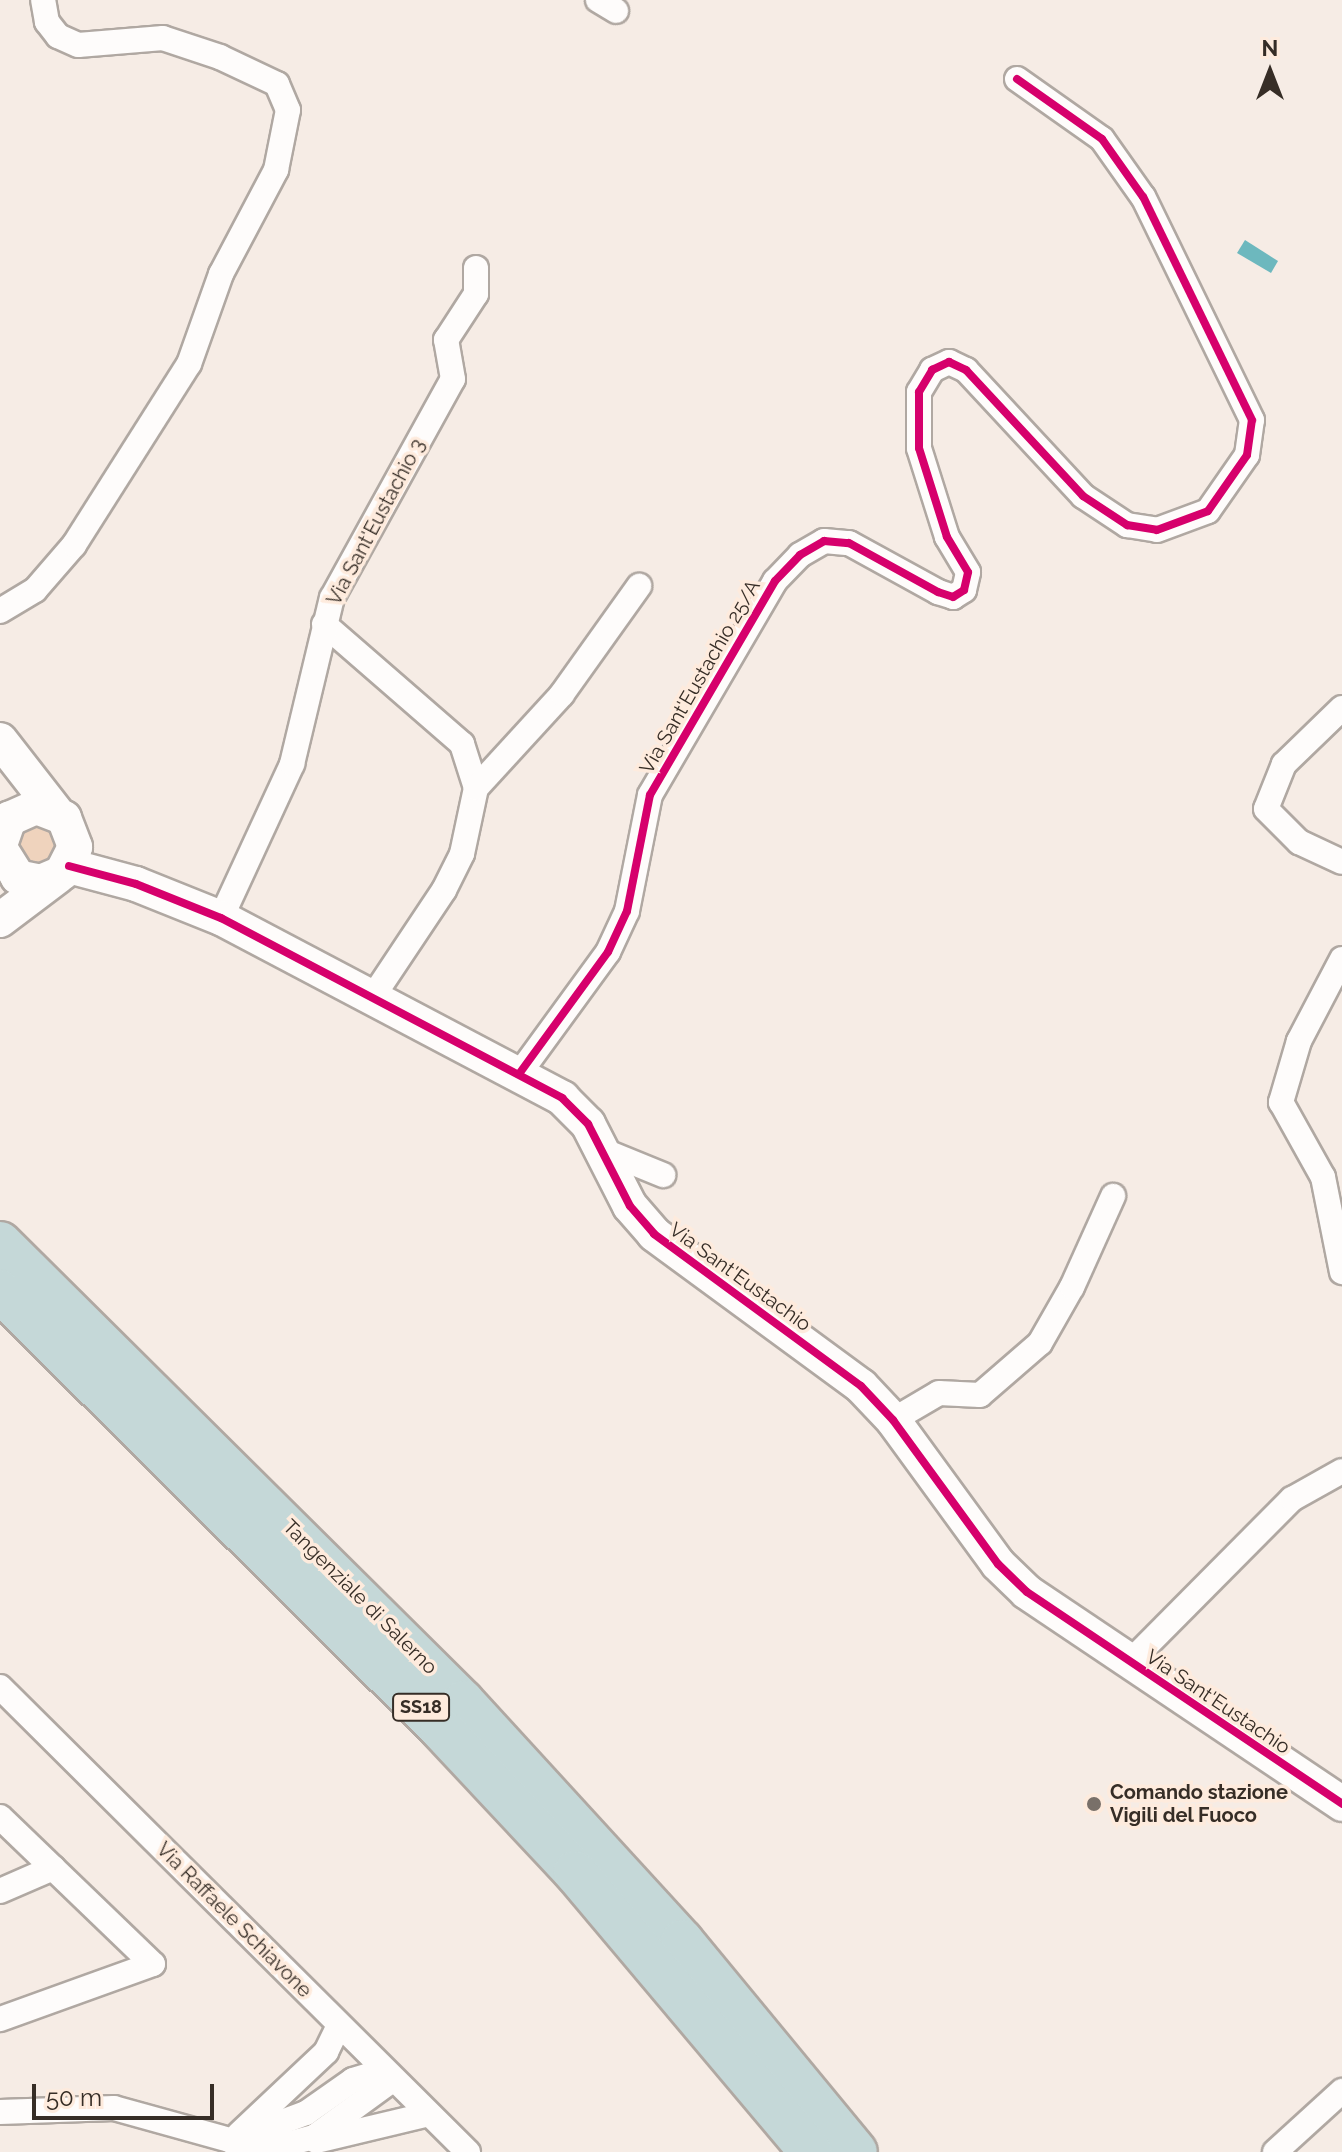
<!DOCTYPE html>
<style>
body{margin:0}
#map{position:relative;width:1342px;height:2152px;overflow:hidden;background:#f6ece5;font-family:Raleway,sans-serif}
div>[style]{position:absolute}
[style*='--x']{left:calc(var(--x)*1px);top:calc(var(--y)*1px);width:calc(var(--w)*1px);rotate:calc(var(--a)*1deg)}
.green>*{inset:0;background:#efd3bd}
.round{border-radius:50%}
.water>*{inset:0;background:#6db8be}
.roads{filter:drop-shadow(2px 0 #b0a8a2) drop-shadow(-2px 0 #b0a8a2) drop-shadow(0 2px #b0a8a2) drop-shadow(0 -2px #b0a8a2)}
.street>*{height:24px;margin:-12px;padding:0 12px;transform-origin:12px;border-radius:12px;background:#fefcfb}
.secondary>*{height:34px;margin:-17px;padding:0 17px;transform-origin:17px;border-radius:17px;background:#fefcfb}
.highway>*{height:42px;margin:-21px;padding:0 21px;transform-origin:21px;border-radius:21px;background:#c5d8d8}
.cycleway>*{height:8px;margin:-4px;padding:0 4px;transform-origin:4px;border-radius:4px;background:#d6006c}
.dots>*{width:22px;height:22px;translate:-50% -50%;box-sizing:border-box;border:4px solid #feebdd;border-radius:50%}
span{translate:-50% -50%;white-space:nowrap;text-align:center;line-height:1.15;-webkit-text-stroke:7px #feebdd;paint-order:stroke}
.shield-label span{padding:2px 6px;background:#feebdd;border:2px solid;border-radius:6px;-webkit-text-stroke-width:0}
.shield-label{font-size:18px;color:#362d26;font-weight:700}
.street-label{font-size:20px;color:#362d26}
.poi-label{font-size:20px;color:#362d26;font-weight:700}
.left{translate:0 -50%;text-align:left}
.north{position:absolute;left:1230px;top:32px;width:80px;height:80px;-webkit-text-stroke:6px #feebdd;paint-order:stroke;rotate:0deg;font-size:22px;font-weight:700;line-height:32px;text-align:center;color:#362d26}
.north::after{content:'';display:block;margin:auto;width:28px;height:36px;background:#362d26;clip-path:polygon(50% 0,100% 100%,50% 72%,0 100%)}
.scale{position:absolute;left:32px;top:2084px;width:182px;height:36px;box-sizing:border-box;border:4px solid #362d26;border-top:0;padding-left:10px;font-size:24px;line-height:28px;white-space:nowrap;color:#362d26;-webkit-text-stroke:6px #feebdd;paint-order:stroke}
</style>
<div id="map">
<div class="green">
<i class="round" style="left:17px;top:826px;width:38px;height:38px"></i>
</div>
<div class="water">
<i style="clip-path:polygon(1245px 240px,1278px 261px,1271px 273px,1237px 253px)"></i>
</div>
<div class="roads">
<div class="street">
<i style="--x:598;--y:0;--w:21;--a:31"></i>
<i style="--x:0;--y:611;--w:41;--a:-31"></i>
<i style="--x:35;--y:590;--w:60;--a:-49.1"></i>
<i style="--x:74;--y:545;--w:214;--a:-57.6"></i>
<i style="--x:189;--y:364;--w:96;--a:-70.4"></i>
<i style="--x:221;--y:274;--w:118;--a:-62.1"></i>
<i style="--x:276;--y:170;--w:61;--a:-78.7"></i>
<i style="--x:288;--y:110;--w:28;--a:-113"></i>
<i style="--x:277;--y:84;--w:63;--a:-154.7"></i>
<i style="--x:220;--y:57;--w:60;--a:-161.6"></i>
<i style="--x:163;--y:38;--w:85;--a:175.3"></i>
<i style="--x:78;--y:45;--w:22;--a:-156"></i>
<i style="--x:58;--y:36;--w:18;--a:-128"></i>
<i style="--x:47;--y:22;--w:22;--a:-100"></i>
<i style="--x:324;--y:624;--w:183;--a:41"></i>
<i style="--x:462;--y:744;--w:46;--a:72.3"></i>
<i style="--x:476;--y:788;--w:67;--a:102"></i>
<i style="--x:462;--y:854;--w:40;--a:116.6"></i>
<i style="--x:444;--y:890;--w:126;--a:123.7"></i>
<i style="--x:1342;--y:708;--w:81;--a:136"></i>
<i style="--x:1284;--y:764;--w:48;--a:111.8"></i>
<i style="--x:1266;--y:809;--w:47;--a:45"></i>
<i style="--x:1299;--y:842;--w:47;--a:24.9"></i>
<i style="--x:476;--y:788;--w:127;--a:-47.5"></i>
<i style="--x:562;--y:694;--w:133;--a:-54.5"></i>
<i style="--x:221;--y:918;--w:170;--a:-65.2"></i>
<i style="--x:292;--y:764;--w:171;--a:-76.5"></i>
<i style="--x:332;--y:598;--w:250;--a:-61.1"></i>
<i style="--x:453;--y:379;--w:40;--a:-100"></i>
<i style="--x:446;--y:340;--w:55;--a:-56.9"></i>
<i style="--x:476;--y:294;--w:26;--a:-90"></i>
<i style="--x:1342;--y:959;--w:93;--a:117.7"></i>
<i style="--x:1299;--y:1041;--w:64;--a:106.4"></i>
<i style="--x:1281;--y:1102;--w:86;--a:60.8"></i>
<i style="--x:1323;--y:1177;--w:97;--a:78.7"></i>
<i style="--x:519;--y:1074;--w:151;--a:-53.9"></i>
<i style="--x:608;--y:952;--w:45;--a:-65.1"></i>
<i style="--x:627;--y:911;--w:118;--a:-78.8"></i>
<i style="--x:650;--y:795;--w:248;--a:-59.7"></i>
<i style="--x:775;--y:581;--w:36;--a:-46"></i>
<i style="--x:800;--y:555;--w:28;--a:-30"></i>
<i style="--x:824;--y:541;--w:25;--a:5"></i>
<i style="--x:849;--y:543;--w:102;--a:28.8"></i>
<i style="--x:938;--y:592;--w:16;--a:18"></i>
<i style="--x:953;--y:597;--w:13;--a:-32"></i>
<i style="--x:964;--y:590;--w:18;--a:-77"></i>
<i style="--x:968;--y:572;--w:41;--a:-121"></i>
<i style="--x:947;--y:537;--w:93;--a:-107.5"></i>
<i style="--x:919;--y:448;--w:56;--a:-90"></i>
<i style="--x:919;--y:392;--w:26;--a:-59"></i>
<i style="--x:932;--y:370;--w:19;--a:-25"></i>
<i style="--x:949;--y:362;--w:19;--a:25"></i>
<i style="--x:966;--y:370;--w:172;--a:47.1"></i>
<i style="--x:1083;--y:496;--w:53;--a:33.4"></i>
<i style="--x:1127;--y:525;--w:30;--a:9"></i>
<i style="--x:1157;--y:530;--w:54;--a:-20.4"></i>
<i style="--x:1208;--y:511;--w:68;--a:-55.1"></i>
<i style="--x:1247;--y:455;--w:35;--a:-82"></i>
<i style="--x:1252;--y:420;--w:248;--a:-116"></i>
<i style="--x:1143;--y:197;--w:71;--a:-125.3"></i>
<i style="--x:1102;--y:139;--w:104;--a:-144.8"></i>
<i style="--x:604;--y:1151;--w:64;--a:22.1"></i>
<i style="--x:893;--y:1420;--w:53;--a:-30.4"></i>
<i style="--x:939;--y:1393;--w:41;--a:2.8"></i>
<i style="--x:980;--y:1395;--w:79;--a:-40.9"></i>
<i style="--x:1040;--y:1343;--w:64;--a:-60.3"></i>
<i style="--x:1072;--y:1287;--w:100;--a:-65.7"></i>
<i style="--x:1130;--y:1662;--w:230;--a:-45.2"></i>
<i style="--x:1292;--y:1499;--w:57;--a:-29.2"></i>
<i style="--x:0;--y:1687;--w:660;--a:44.82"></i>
<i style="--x:0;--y:1817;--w:212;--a:43.9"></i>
<i style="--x:153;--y:1964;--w:163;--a:160.2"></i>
<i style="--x:0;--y:1891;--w:58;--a:-23.5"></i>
<i style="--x:0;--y:2112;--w:114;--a:-2"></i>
<i style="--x:114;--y:2108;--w:157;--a:15.5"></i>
<i style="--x:265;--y:2150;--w:51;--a:-14.9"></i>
<i style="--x:314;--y:2137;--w:95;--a:-36"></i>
<i style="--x:239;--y:2134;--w:120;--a:-43.3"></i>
<i style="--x:326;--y:2052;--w:30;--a:-64"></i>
<i style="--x:231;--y:2141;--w:80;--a:-20.5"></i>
<i style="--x:306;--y:2113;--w:57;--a:-35.1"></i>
<i style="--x:353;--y:2080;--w:31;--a:-17"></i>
<i style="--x:316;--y:2141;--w:116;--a:-13.4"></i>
<i style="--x:1275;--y:2152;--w:91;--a:-42.3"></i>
</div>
<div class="secondary">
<i style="--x:0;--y:740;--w:91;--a:52.1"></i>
<i style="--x:0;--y:845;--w:28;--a:-71"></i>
<i style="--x:9;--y:819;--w:30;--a:-24"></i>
<i style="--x:36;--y:807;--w:30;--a:21"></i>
<i style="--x:64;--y:818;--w:31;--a:69"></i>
<i style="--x:75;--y:847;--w:29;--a:117"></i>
<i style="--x:62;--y:873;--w:23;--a:157"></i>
<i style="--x:41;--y:882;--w:24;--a:-168"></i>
<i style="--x:18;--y:877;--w:34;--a:-122"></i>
<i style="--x:69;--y:866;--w:69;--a:15"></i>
<i style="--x:136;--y:884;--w:92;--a:21.8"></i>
<i style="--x:221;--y:918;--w:386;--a:27.8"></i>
<i style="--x:562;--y:1098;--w:37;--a:45"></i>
<i style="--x:588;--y:1124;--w:92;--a:62.9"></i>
<i style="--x:630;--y:1206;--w:37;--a:49"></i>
<i style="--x:654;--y:1234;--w:257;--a:36.3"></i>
<i style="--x:861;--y:1386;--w:47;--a:46.7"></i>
<i style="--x:893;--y:1420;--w:178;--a:53.9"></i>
<i style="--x:998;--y:1564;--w:40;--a:44"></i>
<i style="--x:1027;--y:1592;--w:380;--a:33.9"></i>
<i style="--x:0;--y:920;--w:71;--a:-37"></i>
</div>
<div class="highway">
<i style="--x:0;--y:1243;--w:652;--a:44.75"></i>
<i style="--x:463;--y:1702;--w:324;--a:47.5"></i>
<i style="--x:682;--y:1941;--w:273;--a:50.5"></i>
<i style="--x:0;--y:1291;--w:623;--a:44.8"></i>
<i style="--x:442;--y:1730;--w:195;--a:46.9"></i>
<i style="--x:575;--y:1872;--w:366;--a:49.9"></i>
</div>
</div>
<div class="cycleway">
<i style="--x:69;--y:866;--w:69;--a:15"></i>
<i style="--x:136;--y:884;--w:92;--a:21.8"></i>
<i style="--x:221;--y:918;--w:386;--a:27.8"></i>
<i style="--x:562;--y:1098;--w:37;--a:45"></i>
<i style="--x:588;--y:1124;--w:92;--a:62.9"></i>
<i style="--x:630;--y:1206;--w:37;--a:49"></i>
<i style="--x:654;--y:1234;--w:257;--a:36.3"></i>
<i style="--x:861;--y:1386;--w:47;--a:46.7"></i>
<i style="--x:893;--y:1420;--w:178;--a:53.9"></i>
<i style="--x:998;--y:1564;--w:40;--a:44"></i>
<i style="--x:1027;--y:1592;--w:380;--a:33.9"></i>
<i style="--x:519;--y:1074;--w:151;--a:-53.9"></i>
<i style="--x:608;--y:952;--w:45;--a:-65.1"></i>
<i style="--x:627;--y:911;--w:118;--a:-78.8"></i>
<i style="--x:650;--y:795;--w:248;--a:-59.7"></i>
<i style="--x:775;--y:581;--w:36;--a:-46"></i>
<i style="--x:800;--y:555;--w:28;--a:-30"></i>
<i style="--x:824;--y:541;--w:25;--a:5"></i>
<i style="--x:849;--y:543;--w:102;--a:28.8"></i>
<i style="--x:938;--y:592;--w:16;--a:18"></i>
<i style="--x:953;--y:597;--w:13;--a:-32"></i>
<i style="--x:964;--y:590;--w:18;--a:-77"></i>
<i style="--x:968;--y:572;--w:41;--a:-121"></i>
<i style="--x:947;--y:537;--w:93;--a:-107.5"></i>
<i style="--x:919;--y:448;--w:56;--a:-90"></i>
<i style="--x:919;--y:392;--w:26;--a:-59"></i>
<i style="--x:932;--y:370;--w:19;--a:-25"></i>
<i style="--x:949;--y:362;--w:19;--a:25"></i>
<i style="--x:966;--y:370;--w:172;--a:47.1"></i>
<i style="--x:1083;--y:496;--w:53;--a:33.4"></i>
<i style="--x:1127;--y:525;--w:30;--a:9"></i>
<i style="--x:1157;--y:530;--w:54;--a:-20.4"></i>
<i style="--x:1208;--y:511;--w:68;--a:-55.1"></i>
<i style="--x:1247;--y:455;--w:35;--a:-82"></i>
<i style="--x:1252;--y:420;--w:248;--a:-116"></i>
<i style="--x:1143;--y:197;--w:71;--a:-125.3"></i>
<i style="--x:1102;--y:139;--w:104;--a:-144.8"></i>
</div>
<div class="dots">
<i style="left:1094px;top:1804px;background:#797069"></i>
</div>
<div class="shield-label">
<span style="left:421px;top:1707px">SS18</span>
</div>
<div class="street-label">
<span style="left:376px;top:522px;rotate:-62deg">Via Sant'Eustachio 3</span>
<span style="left:700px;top:677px;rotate:-60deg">Via Sant'Eustachio 25/A</span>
<span style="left:740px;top:1277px;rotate:36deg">Via Sant'Eustachio</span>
<span style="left:360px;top:1597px;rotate:45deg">Tangenziale di Salerno</span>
<span style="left:1218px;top:1702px;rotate:34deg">Via Sant'Eustachio</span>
<span style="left:234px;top:1920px;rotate:45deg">Via Raffaele Schiavone</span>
</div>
<div class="poi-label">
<span class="left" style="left:1110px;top:1804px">Comando stazione<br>Vigili del Fuoco</span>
</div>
<div class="north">N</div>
<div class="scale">50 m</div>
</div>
